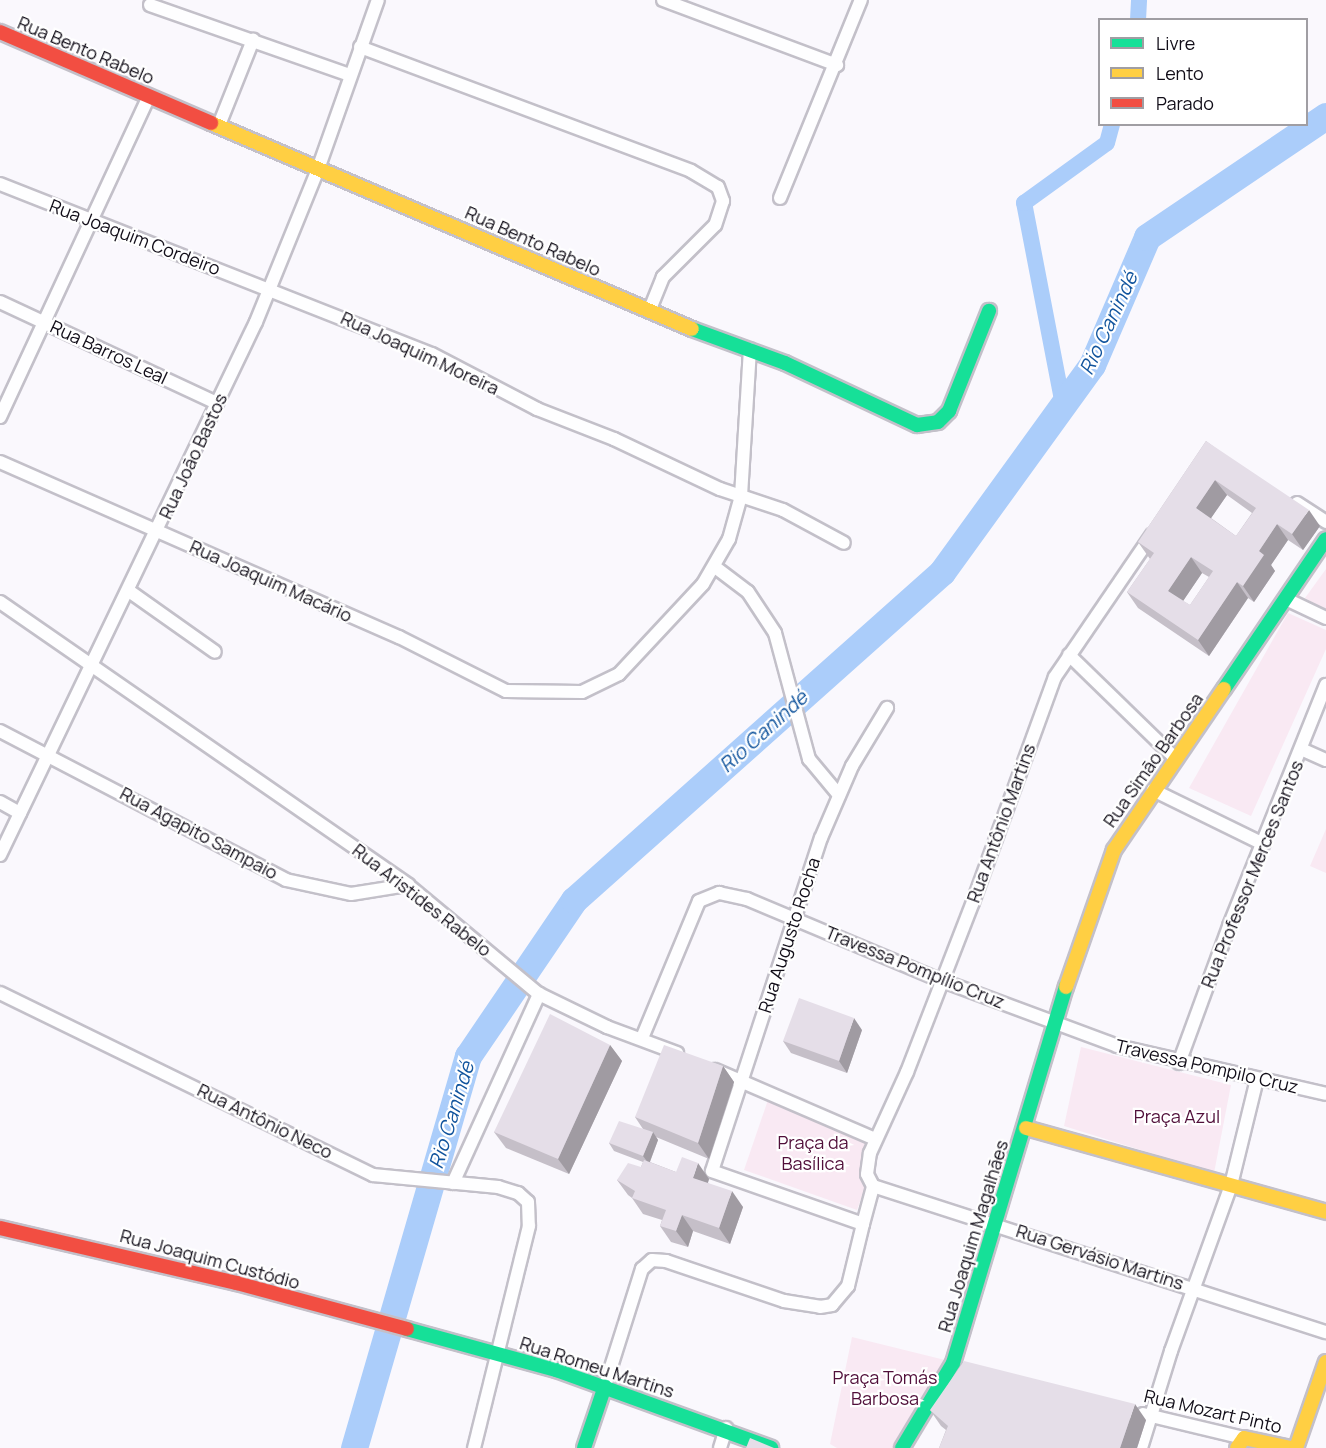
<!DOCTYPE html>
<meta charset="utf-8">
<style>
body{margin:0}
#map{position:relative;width:1326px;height:1448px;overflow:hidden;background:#faf8fd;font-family:Manrope,sans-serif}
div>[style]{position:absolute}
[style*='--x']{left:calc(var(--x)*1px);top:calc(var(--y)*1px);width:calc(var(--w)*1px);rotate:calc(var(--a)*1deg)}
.green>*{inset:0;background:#f9e9f3}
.canal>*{height:16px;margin:-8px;padding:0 8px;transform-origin:8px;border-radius:8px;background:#abcdfa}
.river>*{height:27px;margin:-13.5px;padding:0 13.5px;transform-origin:13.5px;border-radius:13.5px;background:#abcdfa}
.roads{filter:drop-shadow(2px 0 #c3c0c9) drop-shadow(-2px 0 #c3c0c9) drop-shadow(0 2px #c3c0c9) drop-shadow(0 -2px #c3c0c9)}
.street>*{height:12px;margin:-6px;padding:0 6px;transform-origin:6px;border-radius:6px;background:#fefeff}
.fast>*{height:14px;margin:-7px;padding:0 7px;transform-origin:7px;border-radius:7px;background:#16e098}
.slow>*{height:14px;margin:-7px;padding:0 7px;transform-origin:7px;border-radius:7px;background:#ffcf43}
.jam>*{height:14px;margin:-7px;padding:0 7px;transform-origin:7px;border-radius:7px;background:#f24e42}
.wall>*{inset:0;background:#c5bfc8}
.shaded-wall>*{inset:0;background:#a09ba2}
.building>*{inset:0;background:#e5dee8}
span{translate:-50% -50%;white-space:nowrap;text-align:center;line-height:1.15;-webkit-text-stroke:4.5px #fff;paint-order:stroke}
.street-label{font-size:18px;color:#110d18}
.park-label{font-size:18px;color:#510f3a}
.water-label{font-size:20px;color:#11549d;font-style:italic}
.legend{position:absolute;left:1098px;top:18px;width:210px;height:108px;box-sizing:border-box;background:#fff;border:2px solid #a09ea3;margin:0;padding:8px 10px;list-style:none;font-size:18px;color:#110d18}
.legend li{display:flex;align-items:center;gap:12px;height:30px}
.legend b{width:30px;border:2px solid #a09ea3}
</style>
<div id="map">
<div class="green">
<i style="clip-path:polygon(1326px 569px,1326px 610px,1305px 598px)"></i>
<i style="clip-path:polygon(1288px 613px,1326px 630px,1326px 649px,1251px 816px,1189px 788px)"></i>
<i style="clip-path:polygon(1326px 829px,1326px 873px,1310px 866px)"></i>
<i style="clip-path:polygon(1081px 1047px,1231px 1085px,1214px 1173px,1064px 1126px)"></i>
<i style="clip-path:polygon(769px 1097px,883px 1137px,857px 1210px,744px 1170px)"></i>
<i style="clip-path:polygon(852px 1337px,949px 1361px,898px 1448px,837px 1448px,830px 1444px)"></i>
</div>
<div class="canal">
<i style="--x:1138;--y:20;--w:20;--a:-87"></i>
<i style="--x:1063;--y:405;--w:206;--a:-100.9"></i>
<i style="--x:1024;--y:203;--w:102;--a:-35.9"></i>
<i style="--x:1107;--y:143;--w:20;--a:-75"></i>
</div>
<div class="river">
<i style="--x:354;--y:1448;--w:408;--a:-73.8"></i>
<i style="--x:468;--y:1056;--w:189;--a:-55.8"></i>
<i style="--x:574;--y:900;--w:493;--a:-41.7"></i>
<i style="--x:942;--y:572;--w:256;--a:-54.1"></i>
<i style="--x:1092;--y:365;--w:139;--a:-66.7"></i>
<i style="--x:1147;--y:237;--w:216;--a:-34.1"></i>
</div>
<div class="roads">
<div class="street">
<i style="--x:663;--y:0;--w:186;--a:20.5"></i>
<i style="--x:150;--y:5;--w:212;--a:19.3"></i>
<i style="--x:360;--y:47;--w:353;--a:20.5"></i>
<i style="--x:691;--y:171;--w:31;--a:31"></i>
<i style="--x:718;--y:187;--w:15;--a:70"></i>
<i style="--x:723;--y:201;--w:25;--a:108"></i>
<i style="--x:715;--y:225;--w:74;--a:135"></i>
<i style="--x:663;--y:277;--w:37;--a:112"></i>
<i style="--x:219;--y:125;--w:92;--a:-68.2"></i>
<i style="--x:0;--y:184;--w:464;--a:21.5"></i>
<i style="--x:432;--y:354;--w:119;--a:27.6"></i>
<i style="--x:537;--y:409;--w:83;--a:21.3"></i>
<i style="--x:614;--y:439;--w:117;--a:25.3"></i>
<i style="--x:720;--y:489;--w:66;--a:18.4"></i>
<i style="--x:783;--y:510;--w:69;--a:28.4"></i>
<i style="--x:780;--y:198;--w:214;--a:-67.8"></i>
<i style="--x:0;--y:302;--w:239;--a:25"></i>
<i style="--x:0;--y:417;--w:354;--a:-65.1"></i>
<i style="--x:0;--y:462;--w:436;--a:23.7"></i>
<i style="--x:399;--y:637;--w:120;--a:26.8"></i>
<i style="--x:506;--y:691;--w:76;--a:0.8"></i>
<i style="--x:582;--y:692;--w:41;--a:-25.9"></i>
<i style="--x:619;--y:674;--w:123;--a:-47"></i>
<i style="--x:703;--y:584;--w:52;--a:-60"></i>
<i style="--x:729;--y:539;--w:45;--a:-74.4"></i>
<i style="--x:741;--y:496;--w:147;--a:-86.5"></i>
<i style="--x:1297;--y:503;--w:35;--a:33"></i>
<i style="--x:715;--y:567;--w:41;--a:37.1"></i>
<i style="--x:748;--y:592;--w:49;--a:56.6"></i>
<i style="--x:775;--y:633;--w:131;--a:74.9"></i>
<i style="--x:809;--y:759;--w:47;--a:50.2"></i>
<i style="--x:129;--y:591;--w:105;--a:35.3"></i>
<i style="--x:1286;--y:599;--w:44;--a:25.4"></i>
<i style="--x:0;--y:602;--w:497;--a:34.7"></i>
<i style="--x:408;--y:885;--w:170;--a:39.8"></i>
<i style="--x:539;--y:994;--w:76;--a:25.9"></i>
<i style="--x:607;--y:1027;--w:75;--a:20.4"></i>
<i style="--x:1069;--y:655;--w:149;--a:44.2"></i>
<i style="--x:0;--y:731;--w:322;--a:27.5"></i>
<i style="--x:286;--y:880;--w:66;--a:12.2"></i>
<i style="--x:351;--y:894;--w:58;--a:-9"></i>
<i style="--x:1301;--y:749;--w:27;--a:24"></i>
<i style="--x:1153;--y:790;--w:123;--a:26.1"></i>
<i style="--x:0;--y:802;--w:23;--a:29"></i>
<i style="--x:0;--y:855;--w:591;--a:-64.35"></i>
<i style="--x:256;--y:322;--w:165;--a:-67.9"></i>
<i style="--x:318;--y:169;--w:179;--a:-70.5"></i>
<i style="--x:0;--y:993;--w:415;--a:26"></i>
<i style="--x:373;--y:1175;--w:126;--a:5.5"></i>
<i style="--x:498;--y:1187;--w:21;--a:17"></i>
<i style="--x:518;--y:1193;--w:13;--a:42"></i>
<i style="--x:528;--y:1202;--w:24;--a:88"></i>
<i style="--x:529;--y:1226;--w:229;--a:103.9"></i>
<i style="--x:642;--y:1038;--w:148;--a:-67.4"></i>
<i style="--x:699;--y:901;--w:22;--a:-22"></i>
<i style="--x:719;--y:893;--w:29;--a:12"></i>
<i style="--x:747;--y:899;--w:209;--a:22.8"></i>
<i style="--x:940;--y:980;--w:189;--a:20.4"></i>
<i style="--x:1117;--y:1046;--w:214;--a:12.9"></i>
<i style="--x:1179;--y:1063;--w:146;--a:-69.9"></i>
<i style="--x:1229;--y:926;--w:260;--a:-68.1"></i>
<i style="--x:715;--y:1070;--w:174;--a:23.3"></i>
<i style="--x:453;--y:1183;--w:208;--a:-65.5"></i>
<i style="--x:873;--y:1186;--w:476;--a:17.9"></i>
<i style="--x:863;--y:1224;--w:39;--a:-75"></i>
<i style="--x:873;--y:1186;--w:13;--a:-117"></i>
<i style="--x:867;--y:1174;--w:21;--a:-82"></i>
<i style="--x:870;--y:1153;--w:89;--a:-65.4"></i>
<i style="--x:907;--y:1072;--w:182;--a:-68.8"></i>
<i style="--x:973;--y:902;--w:239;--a:-70"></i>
<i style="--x:1055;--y:677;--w:172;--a:-55.7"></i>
<i style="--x:605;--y:1386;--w:123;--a:-72.5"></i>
<i style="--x:642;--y:1269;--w:13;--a:-42"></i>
<i style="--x:652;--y:1260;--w:14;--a:4"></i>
<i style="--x:666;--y:1261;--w:125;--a:18.7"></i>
<i style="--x:784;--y:1301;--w:36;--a:9"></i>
<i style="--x:820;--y:1307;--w:12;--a:-9"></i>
<i style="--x:832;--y:1305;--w:25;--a:-50"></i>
<i style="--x:848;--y:1286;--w:64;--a:-76.4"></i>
<i style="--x:863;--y:1224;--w:160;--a:-160.7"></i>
<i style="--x:712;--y:1171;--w:350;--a:-71.9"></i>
<i style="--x:821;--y:838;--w:78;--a:-66.7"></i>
<i style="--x:852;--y:766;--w:68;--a:-58.9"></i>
<i style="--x:1143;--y:1414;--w:104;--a:13.4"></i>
<i style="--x:720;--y:1448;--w:21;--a:-73"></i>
<i style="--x:1141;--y:1448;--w:102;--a:-72.8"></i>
<i style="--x:1171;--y:1351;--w:177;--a:-70.1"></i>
<i style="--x:1231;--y:1185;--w:109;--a:-76.2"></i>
</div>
<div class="fast">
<i style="--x:692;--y:329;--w:99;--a:20.1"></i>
<i style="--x:785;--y:363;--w:146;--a:25.2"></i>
<i style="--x:917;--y:425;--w:21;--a:-8"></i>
<i style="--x:938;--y:422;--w:16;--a:-45"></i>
<i style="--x:949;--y:411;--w:108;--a:-68.2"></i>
<i style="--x:1224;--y:689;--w:181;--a:-55.8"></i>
<i style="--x:407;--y:1329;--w:155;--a:15.4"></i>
<i style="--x:556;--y:1370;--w:229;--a:19.9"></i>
<i style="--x:584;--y:1448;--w:65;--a:-71.3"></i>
<i style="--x:902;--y:1448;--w:99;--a:-59"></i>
<i style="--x:953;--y:1363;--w:393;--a:-73.3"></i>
</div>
<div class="slow">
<i style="--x:211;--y:123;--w:523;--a:23.18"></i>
<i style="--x:1066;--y:987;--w:145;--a:-70.7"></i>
<i style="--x:1114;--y:850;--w:195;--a:-55.7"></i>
<i style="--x:1026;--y:1128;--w:312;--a:15.6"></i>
<i style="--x:1237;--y:1448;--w:12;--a:-55"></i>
<i style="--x:1244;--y:1438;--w:48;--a:12"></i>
<i style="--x:1296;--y:1448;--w:91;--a:-70.8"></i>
</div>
<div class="jam">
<i style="--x:0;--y:32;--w:230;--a:23.3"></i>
<i style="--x:0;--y:1228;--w:243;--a:13.1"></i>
<i style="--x:237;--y:1283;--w:176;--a:15.1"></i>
</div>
</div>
<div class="wall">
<i style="clip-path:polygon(evenodd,1206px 441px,1320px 526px,1303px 550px,1288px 540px,1271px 565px,1275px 571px,1254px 602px,1248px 598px,1209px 656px,1138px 608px,1127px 592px,1150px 559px,1138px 542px,1206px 441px,1227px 495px,1252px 513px,1236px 536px,1211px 518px,1227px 495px,1206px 441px,1202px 573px,1209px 577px,1190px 605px,1183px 601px,1202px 573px)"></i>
<i style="clip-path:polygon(862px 1030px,847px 1073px,791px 1053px,783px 1041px)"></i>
<i style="clip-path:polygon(610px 1045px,622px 1061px,569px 1174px,506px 1148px,494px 1132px)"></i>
<i style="clip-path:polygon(723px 1066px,734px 1082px,709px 1159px,656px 1137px,658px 1140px,650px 1162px,676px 1172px,709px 1179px,708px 1183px,743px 1207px,730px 1244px,693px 1231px,688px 1247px,671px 1242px,660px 1226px,662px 1220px,643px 1214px,632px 1198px,628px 1195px,617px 1180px,641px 1167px,643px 1162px,614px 1151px,609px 1143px,643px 1129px,635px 1117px)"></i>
<i style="clip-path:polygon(930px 1410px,1146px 1420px,1137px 1448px,939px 1448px,946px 1430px,941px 1426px)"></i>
</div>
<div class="shaded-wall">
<i style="clip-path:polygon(1215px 480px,1227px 495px,1207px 524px,1196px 508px)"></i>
<i style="clip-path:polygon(1309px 510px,1320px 526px,1303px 550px,1292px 534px)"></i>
<i style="clip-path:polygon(1277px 524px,1288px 540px,1271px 565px,1275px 571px,1254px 602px,1243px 586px,1259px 551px)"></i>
<i style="clip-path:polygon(1191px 557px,1202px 573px,1179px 607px,1168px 591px)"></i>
<i style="clip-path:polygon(1237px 582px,1248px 598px,1209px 656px,1198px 640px)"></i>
<i style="clip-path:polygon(854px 1018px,862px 1030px,847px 1073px,839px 1061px)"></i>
<i style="clip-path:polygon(610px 1045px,622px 1061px,569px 1174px,558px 1159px)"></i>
<i style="clip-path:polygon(723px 1066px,734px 1082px,709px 1159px,698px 1143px)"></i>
<i style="clip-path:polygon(653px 1132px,658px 1140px,649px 1164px,643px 1156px)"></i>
<i style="clip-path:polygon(698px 1163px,709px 1179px,704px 1194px,693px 1178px)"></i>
<i style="clip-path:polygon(732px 1191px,743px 1207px,730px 1244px,719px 1228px)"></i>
<i style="clip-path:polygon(682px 1215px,693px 1231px,688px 1247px,676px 1231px)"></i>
<i style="clip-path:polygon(1135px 1404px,1146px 1420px,1137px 1448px,1120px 1448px)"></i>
</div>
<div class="building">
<i style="clip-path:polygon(evenodd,1206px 441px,1309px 510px,1292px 534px,1277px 524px,1259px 551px,1264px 555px,1243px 586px,1237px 582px,1198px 640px,1127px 592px,1154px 553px,1138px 542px,1206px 441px,1215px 480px,1256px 508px,1236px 536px,1196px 508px,1215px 480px,1206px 441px,1191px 557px,1213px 571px,1190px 605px,1168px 591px,1191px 557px)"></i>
<i style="clip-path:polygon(799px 998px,854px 1018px,839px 1061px,783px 1041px)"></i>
<i style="clip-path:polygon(550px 1014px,610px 1045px,558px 1159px,494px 1132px)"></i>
<i style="clip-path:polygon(664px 1045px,723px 1066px,698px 1143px,635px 1117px)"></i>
<i style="clip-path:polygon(619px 1121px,653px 1132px,643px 1156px,609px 1143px)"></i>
<i style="clip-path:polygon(682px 1157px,698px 1163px,693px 1178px,732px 1191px,719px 1228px,682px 1215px,676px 1231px,660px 1226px,666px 1210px,632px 1198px,635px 1191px,617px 1180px,628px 1163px,641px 1167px,644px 1160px,676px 1172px)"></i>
<i style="clip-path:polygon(964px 1361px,1135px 1404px,1120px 1448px,939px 1448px,948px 1426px,930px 1410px)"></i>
<i style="clip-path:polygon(750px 1438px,774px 1448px,746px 1448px)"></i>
</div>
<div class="street-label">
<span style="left:86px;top:50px;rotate:23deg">Rua Bento Rabelo</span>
<span style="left:135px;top:237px;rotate:21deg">Rua Joaquim Cordeiro</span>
<span style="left:533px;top:241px;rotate:24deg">Rua Bento Rabelo</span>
<span style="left:109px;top:352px;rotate:25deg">Rua Barros Leal</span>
<span style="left:420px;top:353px;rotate:25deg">Rua Joaquim Moreira</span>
<span style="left:193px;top:456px;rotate:-65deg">Rua João Bastos</span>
<span style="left:271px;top:581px;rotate:24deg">Rua Joaquim Macário</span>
<span style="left:1153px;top:760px;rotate:-55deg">Rua Simão Barbosa</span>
<span style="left:1001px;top:823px;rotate:-70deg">Rua Antônio Martins</span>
<span style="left:199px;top:833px;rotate:28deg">Rua Agapito Sampaio</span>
<span style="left:1252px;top:874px;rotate:-68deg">Rua Professor Merces Santos</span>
<span style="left:422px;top:900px;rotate:38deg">Rua Aristides Rabelo</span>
<span style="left:789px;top:935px;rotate:-72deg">Rua Augusto Rocha</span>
<span style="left:915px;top:967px;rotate:22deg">Travessa Pompílio Cruz</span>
<span style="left:1207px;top:1066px;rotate:13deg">Travessa Pompilo Cruz</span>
<span style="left:265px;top:1121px;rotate:26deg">Rua Antônio Neco</span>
<span style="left:973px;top:1236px;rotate:-73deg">Rua Joaquim Magalhães</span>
<span style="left:1100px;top:1257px;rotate:18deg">Rua Gervásio Martins</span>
<span style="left:210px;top:1259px;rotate:15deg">Rua Joaquim Custódio</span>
<span style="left:597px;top:1367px;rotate:18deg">Rua Romeu Martins</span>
<span style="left:1213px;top:1411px;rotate:13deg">Rua Mozart Pinto</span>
</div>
<div class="park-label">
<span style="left:1177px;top:1116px">Praça Azul</span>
<span style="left:813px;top:1153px">Praça da<br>Basílica</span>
<span style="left:885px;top:1388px">Praça Tomás<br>Barbosa</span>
</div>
<div class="water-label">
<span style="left:1108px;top:323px;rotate:-65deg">Rio Canindé</span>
<span style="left:763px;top:731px;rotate:-42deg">Rio Canindé</span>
<span style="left:451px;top:1115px;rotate:-73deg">Rio Canindé</span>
</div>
<ul class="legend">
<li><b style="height:8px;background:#16e098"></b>Livre</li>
<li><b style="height:8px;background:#ffcf43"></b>Lento</li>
<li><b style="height:8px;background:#f24e42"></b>Parado</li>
</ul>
</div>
